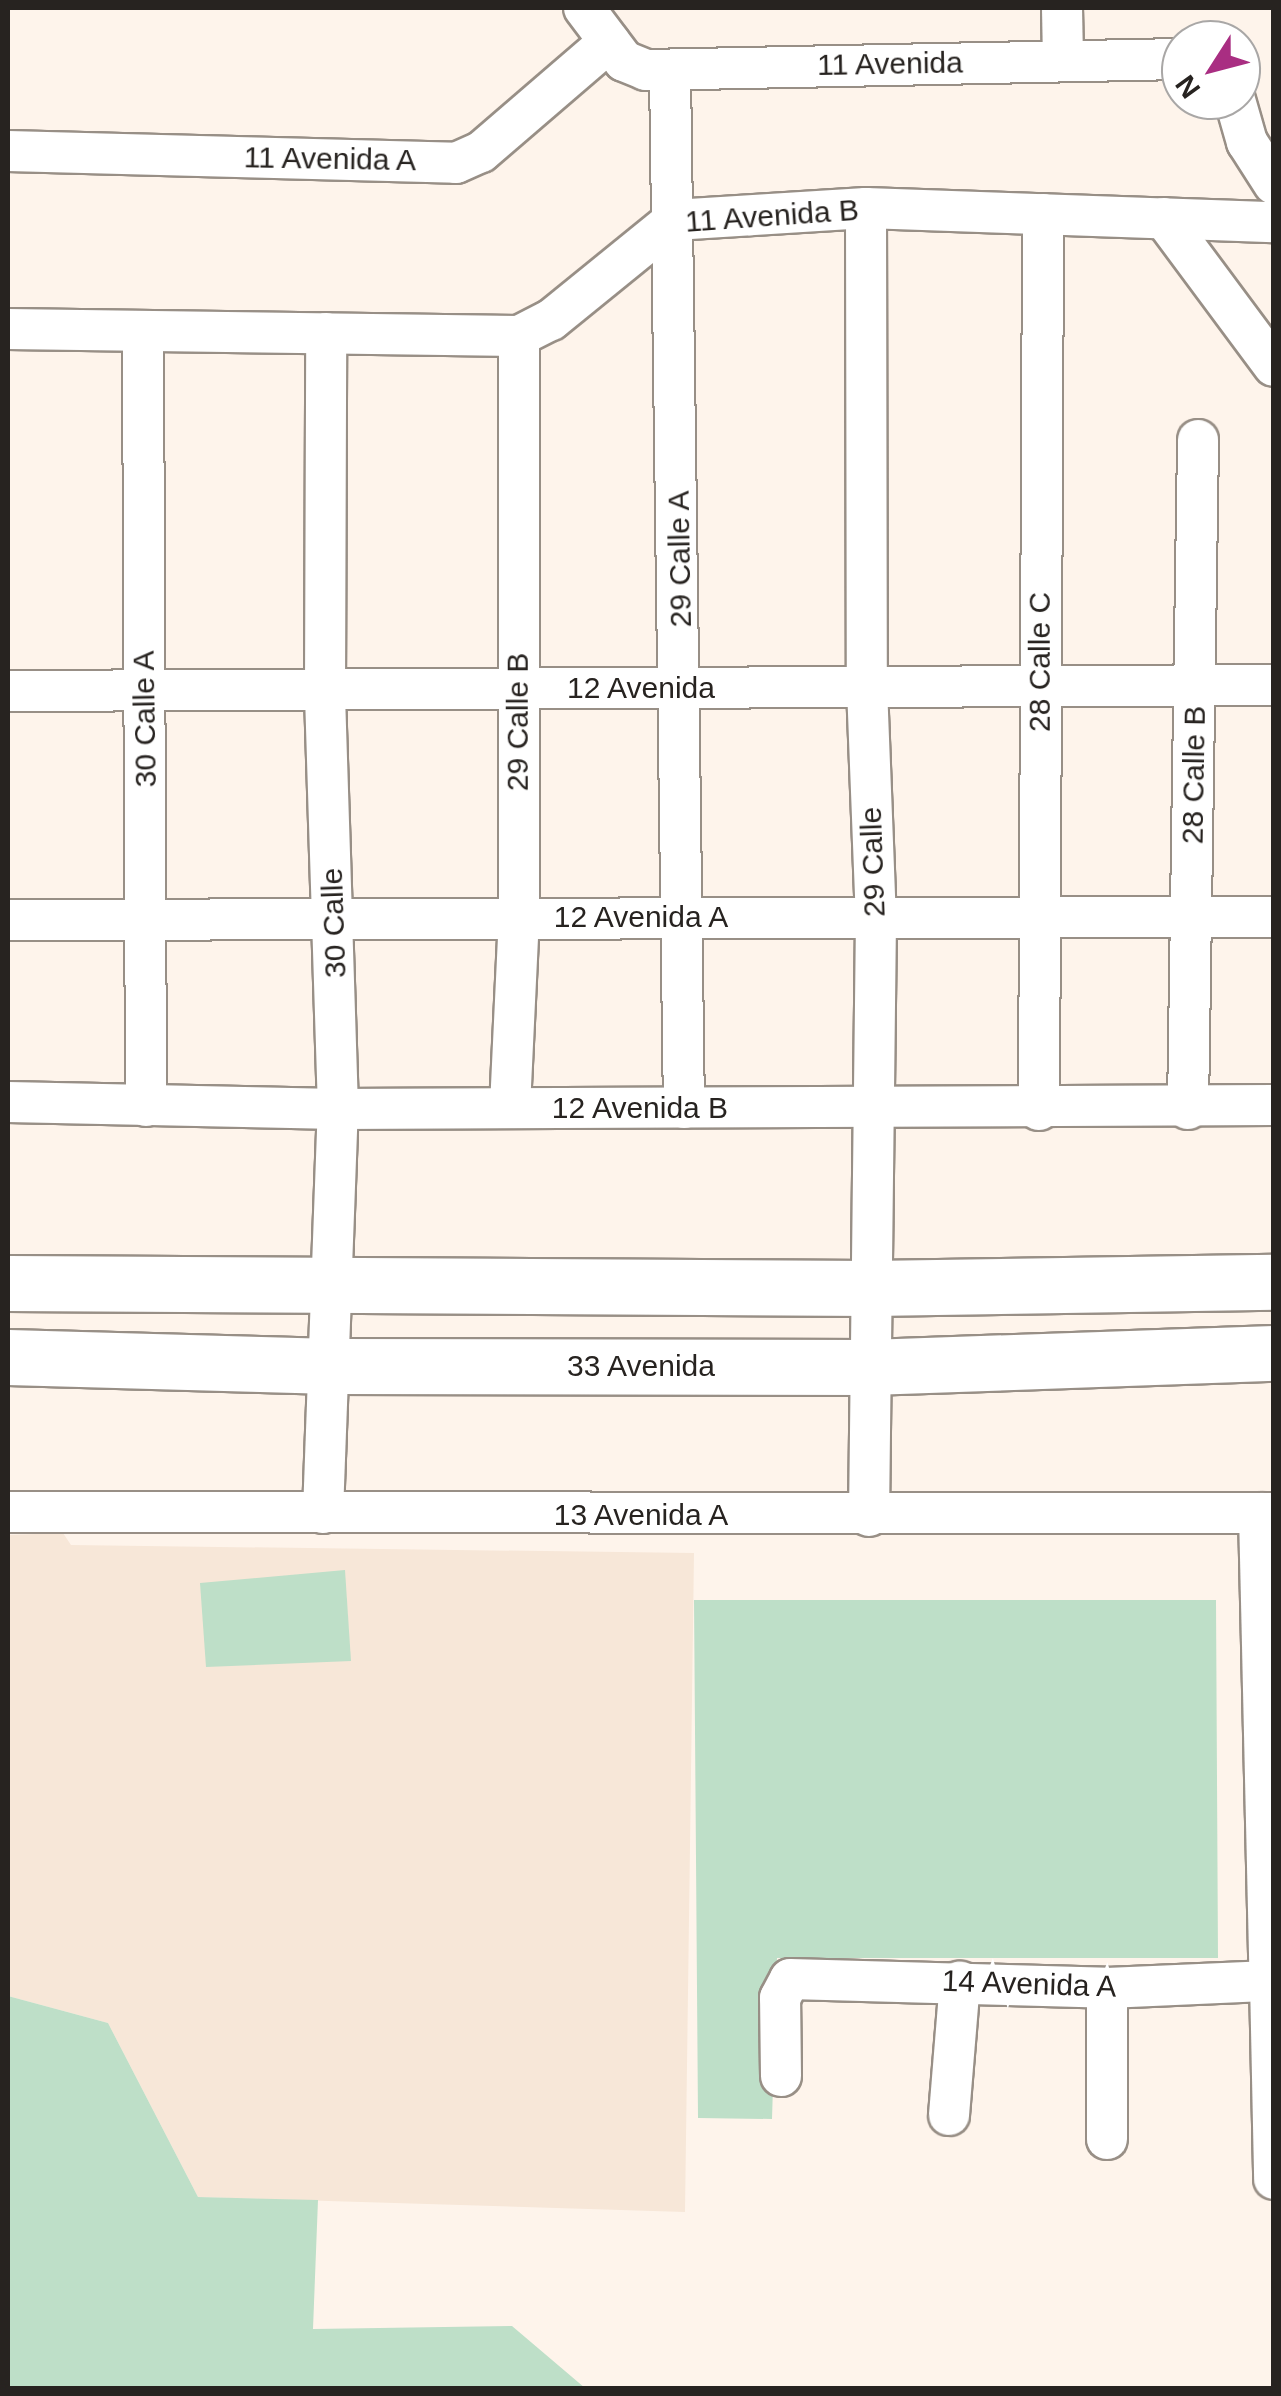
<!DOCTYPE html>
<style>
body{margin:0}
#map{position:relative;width:1281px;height:2396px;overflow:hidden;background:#fef4eb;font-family:Arial,sans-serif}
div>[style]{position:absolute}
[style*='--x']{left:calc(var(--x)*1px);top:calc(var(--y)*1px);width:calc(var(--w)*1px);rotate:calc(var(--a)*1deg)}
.built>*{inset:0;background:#f7e7d8}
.green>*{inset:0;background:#bedfc8}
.roads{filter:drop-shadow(2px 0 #988f86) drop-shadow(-2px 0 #988f86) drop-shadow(0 2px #988f86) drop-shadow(0 -2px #988f86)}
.street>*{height:40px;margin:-20px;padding:0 20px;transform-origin:20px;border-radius:20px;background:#fff}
.secondary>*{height:55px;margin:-27.5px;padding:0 27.5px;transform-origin:27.5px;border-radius:27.5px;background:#fff}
span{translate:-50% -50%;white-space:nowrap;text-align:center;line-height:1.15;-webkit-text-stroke:10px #fff;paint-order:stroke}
.street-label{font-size:30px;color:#272320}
.frame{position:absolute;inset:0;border:10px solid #272320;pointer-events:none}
.north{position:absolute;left:1161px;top:20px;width:100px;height:100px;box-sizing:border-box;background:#fff;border:2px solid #a9a7a6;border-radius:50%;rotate:234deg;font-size:28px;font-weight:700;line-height:40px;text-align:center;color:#272320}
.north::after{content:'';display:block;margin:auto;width:35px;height:45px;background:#a92e82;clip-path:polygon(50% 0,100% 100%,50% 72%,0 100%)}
</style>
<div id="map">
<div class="built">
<i style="clip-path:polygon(63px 1533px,71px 1545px,694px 1553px,685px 2212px,198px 2197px,108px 2023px,8px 1996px,8px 1535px)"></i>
</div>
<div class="green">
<i style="clip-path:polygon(345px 1570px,351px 1661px,206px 1667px,200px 1583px)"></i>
<i style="clip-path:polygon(694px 1600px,1216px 1600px,1218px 1958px,777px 1958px,772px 2119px,698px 2118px)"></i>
<i style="clip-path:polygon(8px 1996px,108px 2023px,198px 2197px,318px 2200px,313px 2329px,512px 2326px,585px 2388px,8px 2388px)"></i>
</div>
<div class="roads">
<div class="street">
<i style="--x:584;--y:8;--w:66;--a:53"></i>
<i style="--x:624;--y:61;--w:24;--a:22"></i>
<i style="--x:646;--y:70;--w:535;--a:-1.18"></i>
<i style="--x:1062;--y:8;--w:51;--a:88.9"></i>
<i style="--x:670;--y:70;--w:1038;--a:89.23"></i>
<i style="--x:1235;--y:100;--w:44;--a:74.1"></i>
<i style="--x:1247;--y:142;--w:50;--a:57.3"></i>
<i style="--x:8;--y:151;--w:448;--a:1.5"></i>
<i style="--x:456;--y:163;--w:27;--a:-24"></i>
<i style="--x:481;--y:152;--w:169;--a:-40.7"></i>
<i style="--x:866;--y:208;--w:479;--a:89.9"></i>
<i style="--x:867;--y:687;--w:232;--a:87.8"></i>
<i style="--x:876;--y:919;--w:597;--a:90.67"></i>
<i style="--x:1164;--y:218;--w:184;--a:53.4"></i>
<i style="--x:8;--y:329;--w:511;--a:0.78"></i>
<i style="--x:519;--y:336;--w:36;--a:-27"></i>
<i style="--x:551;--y:320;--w:159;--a:-39.1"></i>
<i style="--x:674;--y:220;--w:192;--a:-3.6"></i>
<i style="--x:866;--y:208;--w:408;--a:2"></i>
<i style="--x:143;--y:331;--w:775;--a:89.78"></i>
<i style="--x:8;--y:691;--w:1266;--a:-0.27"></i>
<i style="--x:8;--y:920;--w:1266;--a:-0.14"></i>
<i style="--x:8;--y:1102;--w:330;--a:1.2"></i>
<i style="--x:338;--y:1109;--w:936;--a:-0.24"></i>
<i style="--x:510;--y:1107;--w:190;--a:-87.3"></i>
<i style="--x:519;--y:917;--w:581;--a:-90"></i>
<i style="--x:1188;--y:1109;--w:669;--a:-89.14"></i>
<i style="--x:1039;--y:1110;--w:896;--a:-89.74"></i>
<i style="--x:8;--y:1512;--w:1266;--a:0.05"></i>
<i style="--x:323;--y:1513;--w:404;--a:-87.9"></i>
<i style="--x:338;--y:1109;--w:420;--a:-91.8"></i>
<i style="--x:325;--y:689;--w:356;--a:-89.8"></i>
<i style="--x:1259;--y:1513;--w:468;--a:88.7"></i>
<i style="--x:1107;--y:1988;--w:151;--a:90"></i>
<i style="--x:781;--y:2076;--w:78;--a:-90.7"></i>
<i style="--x:780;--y:1998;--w:21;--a:-62"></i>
<i style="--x:790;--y:1979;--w:317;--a:1.6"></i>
<i style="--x:1107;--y:1988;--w:163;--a:-2.5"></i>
<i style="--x:1270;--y:1981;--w:198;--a:88.8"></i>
<i style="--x:949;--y:2115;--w:134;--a:-85.3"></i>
</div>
<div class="secondary">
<i style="--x:8;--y:1283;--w:863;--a:0.33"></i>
<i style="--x:871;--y:1288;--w:403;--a:-0.9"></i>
<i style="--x:8;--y:1357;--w:324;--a:1.6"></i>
<i style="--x:332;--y:1366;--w:537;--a:0.11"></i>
<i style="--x:869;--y:1367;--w:405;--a:-2"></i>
</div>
</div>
<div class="street-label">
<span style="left:890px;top:64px;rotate:-1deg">11 Avenida</span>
<span style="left:330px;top:159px;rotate:1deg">11 Avenida A</span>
<span style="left:772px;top:216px;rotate:-4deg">11 Avenida B</span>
<span style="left:680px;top:559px;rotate:-91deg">29 Calle A</span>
<span style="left:1040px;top:662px;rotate:-90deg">28 Calle C</span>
<span style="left:641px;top:688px">12 Avenida</span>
<span style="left:145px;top:719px;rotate:-91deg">30 Calle A</span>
<span style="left:518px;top:722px;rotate:-90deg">29 Calle B</span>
<span style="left:1194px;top:775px;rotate:-89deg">28 Calle B</span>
<span style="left:873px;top:862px;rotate:-92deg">29 Calle</span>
<span style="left:641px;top:917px">12 Avenida A</span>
<span style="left:334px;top:923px;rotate:-92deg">30 Calle</span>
<span style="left:640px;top:1108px">12 Avenida B</span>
<span style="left:641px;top:1366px">33 Avenida</span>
<span style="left:641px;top:1515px">13 Avenida A</span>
<span style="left:1029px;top:1984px;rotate:2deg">14 Avenida A</span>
</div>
<div class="frame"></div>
<div class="north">N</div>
</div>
